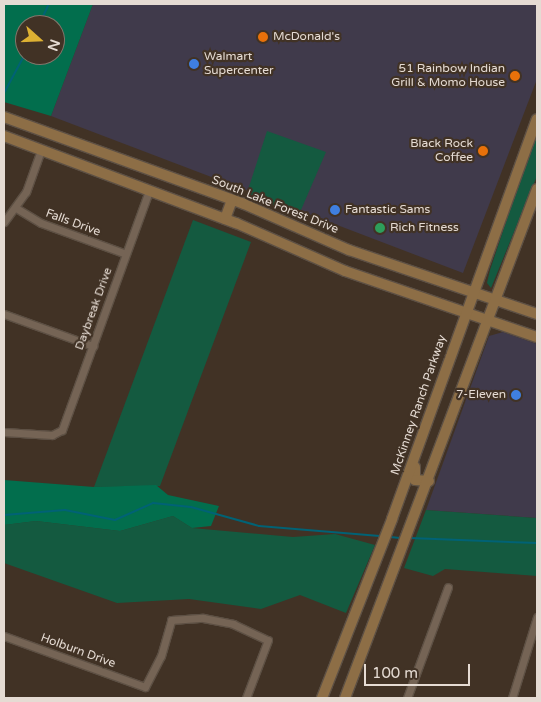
<!DOCTYPE html>
<style>
body{margin:0}
#map{position:relative;width:541px;height:702px;overflow:hidden;background:#413225;font-family:"Varela Round",sans-serif}
div>[style]{position:absolute}
[style*='--x']{left:calc(var(--x)*1px);top:calc(var(--y)*1px);width:calc(var(--w)*1px);rotate:calc(var(--a)*1deg)}
.commercial>*{inset:0;background:#403a4b}
.green>*{inset:0;background:#145a40}
.forest>*{inset:0;background:#026e4d}
.stream>*{height:2px;margin:-1px;padding:0 1px;transform-origin:1px;border-radius:1px;background:#016275}
.roads{filter:drop-shadow(1px 0 #5d5044) drop-shadow(-1px 0 #5d5044) drop-shadow(0 1px #5d5044) drop-shadow(0 -1px #5d5044)}
.street>*{height:7px;margin:-3.5px;padding:0 3.5px;transform-origin:3.5px;border-radius:3.5px;background:#756455}
.secondary>*{height:10px;margin:-5px;padding:0 5px;transform-origin:5px;border-radius:5px;background:#8d6e46}
.dots>*{width:14px;height:14px;translate:-50% -50%;box-sizing:border-box;border:2px solid #413225;border-radius:50%}
span{translate:-50% -50%;white-space:nowrap;text-align:center;line-height:1.15;-webkit-text-stroke:4.5px #413225;paint-order:stroke}
.poi-label{font-size:12px;color:#e5dbd3}
.left{translate:0 -50%;text-align:left}
.right{translate:-100% -50%;text-align:right}
.street-label{font-size:12px;color:#e5dbd3}
.frame{position:absolute;inset:0;border:5px solid #e5dbd3;pointer-events:none}
.north{position:absolute;left:15px;top:15px;width:50px;height:50px;box-sizing:border-box;background:#413225;border:1px solid #83766b;border-radius:50%;rotate:110deg;font-size:14px;font-weight:700;line-height:20px;text-align:center;color:#e5dbd3}
.north::after{content:'';display:block;margin:auto;width:18px;height:22px;background:#ddb133;clip-path:polygon(50% 0,100% 100%,50% 72%,0 100%)}
.scale{position:absolute;left:364px;top:664px;width:106px;height:22px;box-sizing:border-box;border:2px solid #e5dbd3;border-top:0;padding-left:6px;font-size:15px;line-height:18px;white-space:nowrap;color:#e5dbd3;-webkit-text-stroke:4px #413225;paint-order:stroke}
</style>
<div id="map">
<div class="commercial">
<i style="clip-path:polygon(93px 4px,537px 4px,537px 79px,463px 273px,51px 116px)"></i>
<i style="clip-path:polygon(503px 332px,537px 344px,537px 518px,426px 510px,489px 336px)"></i>
</div>
<div class="green">
<i style="clip-path:polygon(537px 129px,537px 176px,491px 288px,487px 283px,490px 270px)"></i>
<i style="clip-path:polygon(267px 131px,326px 152px,298px 217px,247px 193px)"></i>
<i style="clip-path:polygon(193px 220px,251px 242px,160px 486px,94px 487px)"></i>
<i style="clip-path:polygon(426px 510px,537px 518px,537px 576px,445px 569px,433px 576px,404px 568px)"></i>
<i style="clip-path:polygon(173px 516px,192px 528px,293px 537px,335px 534px,375px 545px,346px 613px,300px 595px,261px 609px,189px 599px,117px 603px,4px 563px,4px 525px,36px 521px,120px 531px)"></i>
</div>
<div class="forest">
<i style="clip-path:polygon(evenodd,4px 4px,93px 4px,51px 116px,4px 102px,4px 4px,25px 25px,55px 25px,55px 55px,25px 55px,25px 25px)"></i>
<i style="clip-path:polygon(4px 480px,94px 487px,156px 485px,168px 495px,219px 506px,211px 526px,192px 528px,173px 516px,120px 531px,36px 521px,4px 525px)"></i>
</div>
<div class="stream">
<i style="--x:39;--y:25;--w:23;--a:-65"></i>
<i style="--x:4;--y:93;--w:44;--a:-61.7"></i>
<i style="--x:4;--y:515;--w:61;--a:-4.7"></i>
<i style="--x:65;--y:510;--w:51;--a:11.3"></i>
<i style="--x:115;--y:520;--w:42;--a:-24.1"></i>
<i style="--x:153;--y:503;--w:38;--a:6"></i>
<i style="--x:191;--y:507;--w:71;--a:15.6"></i>
<i style="--x:259;--y:526;--w:121;--a:4.7"></i>
<i style="--x:390;--y:537;--w:10;--a:6"></i>
<i style="--x:410;--y:538;--w:127;--a:2.3"></i>
</div>
<div class="roads">
<div class="street">
<i style="--x:16;--y:208;--w:29;--a:31"></i>
<i style="--x:41;--y:223;--w:90;--a:20"></i>
<i style="--x:4;--y:222;--w:37;--a:-54"></i>
<i style="--x:26;--y:192;--w:45;--a:-70.3"></i>
<i style="--x:4;--y:314;--w:95;--a:19.8"></i>
<i style="--x:4;--y:432;--w:48;--a:3.6"></i>
<i style="--x:52;--y:435;--w:11;--a:-27"></i>
<i style="--x:62;--y:430;--w:254;--a:-70"></i>
<i style="--x:4;--y:636;--w:150;--a:19.9"></i>
<i style="--x:145;--y:687;--w:35;--a:-63"></i>
<i style="--x:161;--y:656;--w:37;--a:-74"></i>
<i style="--x:171;--y:620;--w:32;--a:-4"></i>
<i style="--x:203;--y:618;--w:31;--a:11"></i>
<i style="--x:233;--y:624;--w:38;--a:25"></i>
<i style="--x:268;--y:640;--w:62;--a:110.8"></i>
<i style="--x:407;--y:698;--w:118;--a:-69.7"></i>
<i style="--x:512;--y:698;--w:85;--a:-72.8"></i>
</div>
<div class="secondary">
<i style="--x:4;--y:117;--w:255;--a:19.9"></i>
<i style="--x:244;--y:204;--w:115;--a:23.7"></i>
<i style="--x:349;--y:250;--w:199;--a:18.8"></i>
<i style="--x:4;--y:136;--w:248;--a:20.6"></i>
<i style="--x:236;--y:223;--w:119;--a:23.8"></i>
<i style="--x:345;--y:271;--w:203;--a:19"></i>
<i style="--x:225;--y:219;--w:20;--a:-70"></i>
<i style="--x:415;--y:467;--w:13;--a:90"></i>
<i style="--x:415;--y:480;--w:14;--a:4"></i>
<i style="--x:322;--y:698;--w:192;--a:-68.6"></i>
<i style="--x:392;--y:519;--w:425;--a:-70.1"></i>
<i style="--x:345;--y:698;--w:544;--a:-69.33"></i>
</div>
</div>
<div class="dots">
<i style="left:263px;top:37px;background:#e8710a"></i>
<i style="left:194px;top:64px;background:#3f7fe0"></i>
<i style="left:515px;top:76px;background:#e8710a"></i>
<i style="left:483px;top:151px;background:#e8710a"></i>
<i style="left:335px;top:210px;background:#3f7fe0"></i>
<i style="left:380px;top:228px;background:#2e9e5b"></i>
<i style="left:516px;top:395px;background:#3f7fe0"></i>
</div>
<div class="poi-label">
<span class="left" style="left:273px;top:37px">McDonald's</span>
<span class="left" style="left:204px;top:64px">Walmart<br>Supercenter</span>
<span class="right" style="left:505px;top:76px">51 Rainbow Indian<br>Grill &amp; Momo House</span>
<span class="right" style="left:473px;top:151px">Black Rock<br>Coffee</span>
<span class="left" style="left:345px;top:210px">Fantastic Sams</span>
<span class="left" style="left:390px;top:228px">Rich Fitness</span>
<span class="right" style="left:506px;top:395px">7-Eleven</span>
</div>
<div class="street-label">
<span style="left:275px;top:205px;rotate:22deg">South Lake Forest Drive</span>
<span style="left:73px;top:223px;rotate:20deg">Falls Drive</span>
<span style="left:94px;top:309px;rotate:-70deg">Daybreak Drive</span>
<span style="left:419px;top:405px;rotate:-71deg">McKinney Ranch Parkway</span>
<span style="left:78px;top:651px;rotate:20deg">Holburn Drive</span>
</div>
<div class="frame"></div>
<div class="north">N</div>
<div class="scale">100 m</div>
</div>
